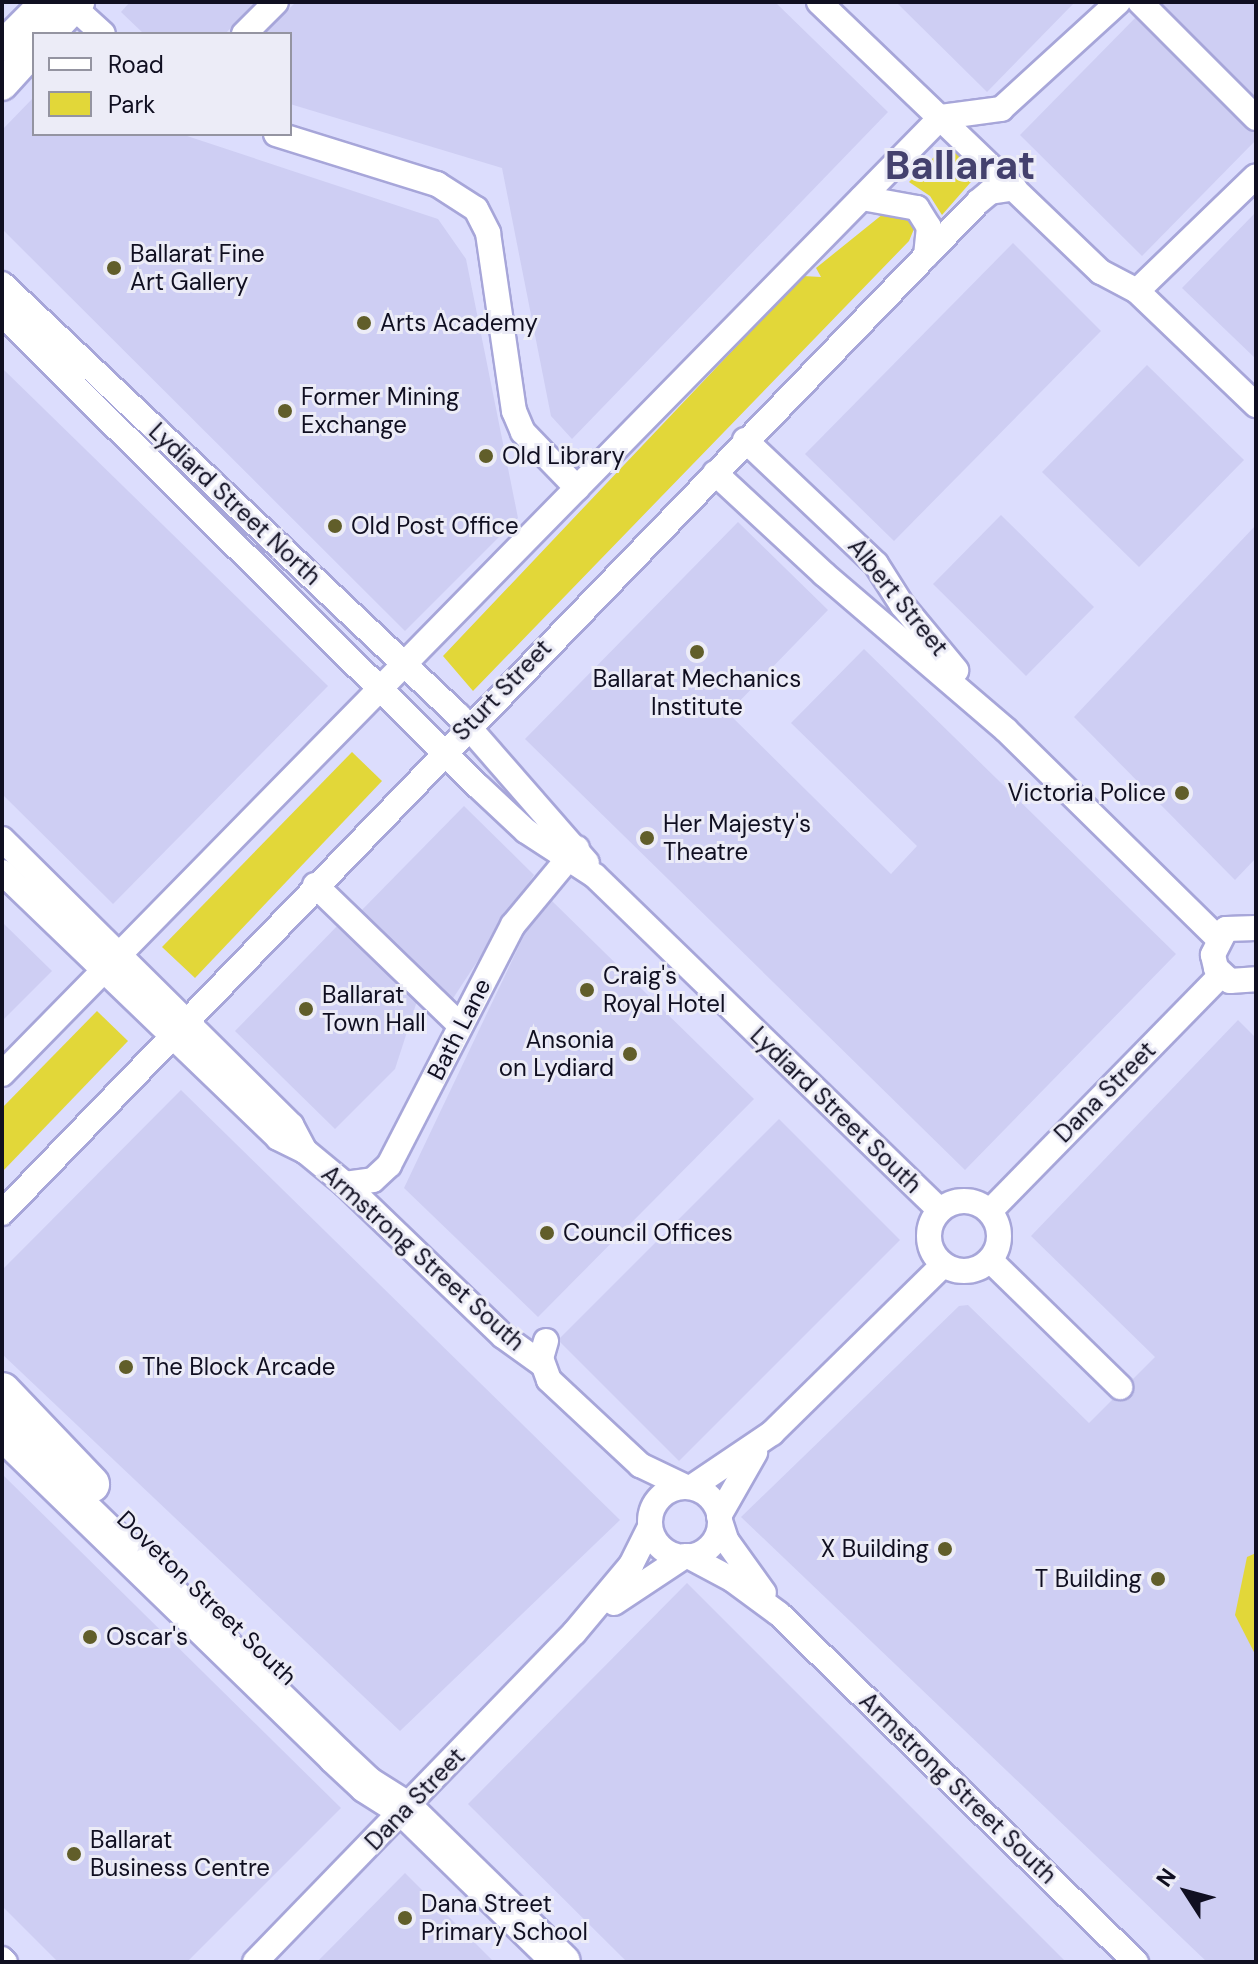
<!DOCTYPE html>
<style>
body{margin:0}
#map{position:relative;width:1258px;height:1964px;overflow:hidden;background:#dcddfd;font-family:"DM Sans",sans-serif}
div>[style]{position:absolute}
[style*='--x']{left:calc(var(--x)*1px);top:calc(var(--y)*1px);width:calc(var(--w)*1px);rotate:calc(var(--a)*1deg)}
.built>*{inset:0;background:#cecef3}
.green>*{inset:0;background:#e2d739}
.roads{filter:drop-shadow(2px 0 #a7a6d9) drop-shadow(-2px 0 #a7a6d9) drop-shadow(0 2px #a7a6d9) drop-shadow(0 -2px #a7a6d9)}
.minor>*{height:24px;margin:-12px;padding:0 12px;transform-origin:12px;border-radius:12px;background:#fff}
.minor>.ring{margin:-12px;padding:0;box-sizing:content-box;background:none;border:24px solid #fff;border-radius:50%}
.major>*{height:30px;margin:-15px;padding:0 15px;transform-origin:15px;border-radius:15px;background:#fff}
.highway>*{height:36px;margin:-18px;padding:0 18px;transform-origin:18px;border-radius:18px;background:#fff}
.dots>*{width:22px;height:22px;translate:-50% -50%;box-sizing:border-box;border:4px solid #ececf7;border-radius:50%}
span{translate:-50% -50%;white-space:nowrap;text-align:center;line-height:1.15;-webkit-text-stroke:6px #ececf7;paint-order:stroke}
.poi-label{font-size:24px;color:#100f21}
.left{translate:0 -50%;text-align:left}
.right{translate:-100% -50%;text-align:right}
.street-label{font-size:24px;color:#100f21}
.town-label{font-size:40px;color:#44416e;font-weight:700}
.frame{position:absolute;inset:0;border:4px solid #100f21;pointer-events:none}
.legend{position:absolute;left:32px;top:32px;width:260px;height:104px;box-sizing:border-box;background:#ececf7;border:2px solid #9494a1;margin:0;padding:10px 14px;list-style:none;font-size:24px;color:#100f21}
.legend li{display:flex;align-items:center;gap:16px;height:40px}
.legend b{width:40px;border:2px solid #9494a1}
.north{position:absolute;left:1146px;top:1852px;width:80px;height:80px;-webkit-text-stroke:6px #ececf7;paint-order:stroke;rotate:306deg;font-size:22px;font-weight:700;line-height:32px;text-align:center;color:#100f21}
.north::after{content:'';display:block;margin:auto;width:28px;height:36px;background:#100f21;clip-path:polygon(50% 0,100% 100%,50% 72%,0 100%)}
</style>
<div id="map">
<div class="built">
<i style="clip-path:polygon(130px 2px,256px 2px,225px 34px,144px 34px,121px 12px)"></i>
<i style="clip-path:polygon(296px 2px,775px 2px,888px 112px,572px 439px,551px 416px,502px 168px,290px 104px,290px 34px,263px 34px)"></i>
<i style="clip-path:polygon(896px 2px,1075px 2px,987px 92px)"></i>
<i style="clip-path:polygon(1149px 2px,1256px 2px,1256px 111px)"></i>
<i style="clip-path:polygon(1141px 12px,1256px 126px,1256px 140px,1142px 256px,1020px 135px)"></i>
<i style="clip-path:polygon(34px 97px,34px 134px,181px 134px,438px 219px,466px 259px,518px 518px,405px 631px,2px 229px,2px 130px)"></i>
<i style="clip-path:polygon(1256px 212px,1256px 359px,1182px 288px)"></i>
<i style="clip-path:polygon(1013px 243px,1101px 331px,894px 541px,805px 454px)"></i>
<i style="clip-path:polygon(1147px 365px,1244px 460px,1139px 567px,1042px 472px)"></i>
<i style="clip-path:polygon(2px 368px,328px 686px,113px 904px,2px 794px)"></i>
<i style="clip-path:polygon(1001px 515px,1094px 607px,1026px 676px,933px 584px)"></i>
<i style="clip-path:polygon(738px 522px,828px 610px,728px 713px,891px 874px,917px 846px,791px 723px,864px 649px,1176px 954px,965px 1170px,525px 739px)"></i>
<i style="clip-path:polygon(1256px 525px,1256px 858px,1235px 880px,1074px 717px)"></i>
<i style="clip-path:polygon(464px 806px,534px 875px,448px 1006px,355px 917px)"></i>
<i style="clip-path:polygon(550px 899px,754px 1099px,538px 1317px,404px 1188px,528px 927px)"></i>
<i style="clip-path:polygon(2px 922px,52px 971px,2px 1021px)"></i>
<i style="clip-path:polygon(341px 922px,418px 998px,395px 1069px,335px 1129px,235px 1031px)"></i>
<i style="clip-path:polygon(1238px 1020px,1256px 1038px,1256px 1962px,1207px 1962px,741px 1517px,959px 1306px,968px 1305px,1089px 1423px,1155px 1357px,1031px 1236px)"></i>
<i style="clip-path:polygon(181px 1090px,620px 1520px,400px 1731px,2px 1354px,2px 1270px)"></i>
<i style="clip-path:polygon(779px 1119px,900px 1240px,679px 1461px,558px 1340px)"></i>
<i style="clip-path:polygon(2px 1474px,341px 1808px,187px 1962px,58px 1962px,2px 1906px)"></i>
<i style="clip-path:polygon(687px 1583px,1066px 1962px,627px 1962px,468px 1804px)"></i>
<i style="clip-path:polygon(405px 1873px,494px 1962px,317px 1962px)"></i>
</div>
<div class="green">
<i style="clip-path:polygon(950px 147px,958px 149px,977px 175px,942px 215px,930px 196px,909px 182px,939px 152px)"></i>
<i style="clip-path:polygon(883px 214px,909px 218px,914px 229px,909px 241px,473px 691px,443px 656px,803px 276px,821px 277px,816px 268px)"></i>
<i style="clip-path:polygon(352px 752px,382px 781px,195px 978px,162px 947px)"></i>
<i style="clip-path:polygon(97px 1011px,128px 1041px,2px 1172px,2px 1108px)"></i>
<i style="clip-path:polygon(1256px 1553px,1256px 1656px,1235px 1615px,1247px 1557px)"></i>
</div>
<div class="roads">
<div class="minor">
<i style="--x:68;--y:2;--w:47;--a:42.4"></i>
<i style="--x:819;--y:2;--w:390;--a:43.8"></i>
<i style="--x:1101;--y:272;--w:41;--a:27.8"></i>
<i style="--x:1137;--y:291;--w:165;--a:43.8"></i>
<i style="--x:1140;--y:2;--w:164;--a:45"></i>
<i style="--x:244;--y:34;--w:45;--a:-45"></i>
<i style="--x:941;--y:117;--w:61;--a:-7.6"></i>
<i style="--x:1001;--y:109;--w:159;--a:-42.4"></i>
<i style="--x:276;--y:134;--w:169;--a:17.3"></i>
<i style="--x:437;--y:184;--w:46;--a:32.7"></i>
<i style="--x:476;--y:209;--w:27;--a:63"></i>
<i style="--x:488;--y:233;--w:180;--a:81.7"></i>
<i style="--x:514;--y:411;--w:23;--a:67"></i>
<i style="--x:523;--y:432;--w:78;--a:46"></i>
<i style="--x:862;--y:198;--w:56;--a:10.3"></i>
<i style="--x:917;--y:208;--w:22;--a:58"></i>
<i style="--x:929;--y:227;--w:29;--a:96"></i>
<i style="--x:2;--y:284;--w:627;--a:43.39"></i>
<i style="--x:458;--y:715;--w:196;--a:48.9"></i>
<i style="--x:1137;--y:291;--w:165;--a:-44"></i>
<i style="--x:2;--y:314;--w:672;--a:44.76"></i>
<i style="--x:479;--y:787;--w:64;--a:43.1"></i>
<i style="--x:526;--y:831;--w:82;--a:33.1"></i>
<i style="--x:595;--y:876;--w:480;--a:44.1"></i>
<i style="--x:745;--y:440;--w:180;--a:43.4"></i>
<i style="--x:876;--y:564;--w:49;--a:57.6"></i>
<i style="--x:902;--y:605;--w:85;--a:50.3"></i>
<i style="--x:715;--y:473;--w:149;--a:42.8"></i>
<i style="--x:824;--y:574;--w:240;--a:40.6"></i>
<i style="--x:1006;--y:730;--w:296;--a:44.5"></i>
<i style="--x:2;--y:839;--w:407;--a:44.7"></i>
<i style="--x:291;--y:1125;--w:30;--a:62"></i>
<i style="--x:2;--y:872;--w:383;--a:43.9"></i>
<i style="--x:278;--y:1138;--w:30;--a:26"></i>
<i style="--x:305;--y:1151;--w:52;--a:39.5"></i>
<i style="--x:345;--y:1184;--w:219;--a:43.9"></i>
<i style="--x:503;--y:1336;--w:48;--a:35.7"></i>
<i style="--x:315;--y:885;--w:202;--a:44"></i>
<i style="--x:1256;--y:928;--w:30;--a:178"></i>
<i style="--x:1226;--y:929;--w:29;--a:117"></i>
<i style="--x:1213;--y:955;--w:13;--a:77"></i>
<i style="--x:1216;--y:968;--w:19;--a:43"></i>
<i style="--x:1230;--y:981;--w:26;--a:-4"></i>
<i style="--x:2;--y:1074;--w:1341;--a:-45.54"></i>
<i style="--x:345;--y:1184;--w:28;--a:-8"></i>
<i style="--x:373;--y:1180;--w:22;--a:-43"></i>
<i style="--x:389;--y:1165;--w:270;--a:-62.7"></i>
<i style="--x:513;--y:925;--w:100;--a:-50.3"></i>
<i class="ring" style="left:929px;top:1201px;width:46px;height:46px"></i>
<i style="--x:990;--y:1211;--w:330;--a:-45.6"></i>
<i style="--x:2;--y:1213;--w:1405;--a:-46.01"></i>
<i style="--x:978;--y:202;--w:16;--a:-40"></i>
<i style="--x:990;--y:192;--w:25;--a:-9"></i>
<i style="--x:990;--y:1260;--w:182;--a:44.3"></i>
<i style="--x:546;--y:1341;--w:18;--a:106"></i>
<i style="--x:541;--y:1358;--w:23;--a:70"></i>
<i style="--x:549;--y:1380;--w:125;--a:43"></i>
<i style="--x:640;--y:1465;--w:51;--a:25.6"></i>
<i style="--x:692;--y:1487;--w:97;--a:-34"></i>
<i style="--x:772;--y:1433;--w:240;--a:-44.5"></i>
<i class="ring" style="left:650px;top:1487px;width:46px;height:46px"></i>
<i style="--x:719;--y:1516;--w:73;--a:-60.3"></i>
<i style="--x:720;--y:1521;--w:20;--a:72"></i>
<i style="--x:726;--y:1540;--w:65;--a:54.4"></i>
<i style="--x:688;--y:1556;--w:51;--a:28.1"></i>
<i style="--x:733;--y:1580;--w:57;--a:36.5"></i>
<i style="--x:779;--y:1614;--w:499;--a:44.3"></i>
<i style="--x:614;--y:1603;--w:85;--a:-33.5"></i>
<i style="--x:2;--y:1959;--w:4;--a:45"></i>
<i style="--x:255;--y:1962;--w:458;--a:-45.9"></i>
<i style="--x:574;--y:1633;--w:89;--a:-50"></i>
<i style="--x:631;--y:1565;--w:42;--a:-63.4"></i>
</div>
<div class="major">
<i style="--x:49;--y:34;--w:44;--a:-46.8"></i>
<i style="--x:2;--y:46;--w:62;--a:-45"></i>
<i style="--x:2;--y:85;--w:47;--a:-47.6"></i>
</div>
<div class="highway">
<i style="--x:2;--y:1391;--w:129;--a:46.3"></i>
<i style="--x:2;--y:1431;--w:466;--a:44.2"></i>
<i style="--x:336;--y:1756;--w:42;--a:43.1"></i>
<i style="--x:367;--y:1785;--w:45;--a:32.3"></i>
<i style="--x:405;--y:1809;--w:219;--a:44.3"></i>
</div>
</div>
<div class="dots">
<i style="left:114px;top:268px;background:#615e2a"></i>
<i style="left:364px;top:323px;background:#615e2a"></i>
<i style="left:285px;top:411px;background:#615e2a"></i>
<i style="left:486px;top:456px;background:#615e2a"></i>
<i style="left:335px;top:526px;background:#615e2a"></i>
<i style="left:697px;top:652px;background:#615e2a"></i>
<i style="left:1182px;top:793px;background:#615e2a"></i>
<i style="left:647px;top:838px;background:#615e2a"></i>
<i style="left:587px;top:990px;background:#615e2a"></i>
<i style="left:306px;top:1009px;background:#615e2a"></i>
<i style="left:630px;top:1054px;background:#615e2a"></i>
<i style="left:547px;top:1233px;background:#615e2a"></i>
<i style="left:126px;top:1367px;background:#615e2a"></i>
<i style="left:945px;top:1549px;background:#615e2a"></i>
<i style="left:1158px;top:1579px;background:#615e2a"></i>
<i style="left:90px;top:1637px;background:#615e2a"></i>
<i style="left:74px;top:1854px;background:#615e2a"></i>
<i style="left:405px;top:1918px;background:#615e2a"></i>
</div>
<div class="poi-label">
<span class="left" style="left:130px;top:268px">Ballarat Fine<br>Art Gallery</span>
<span class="left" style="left:380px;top:323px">Arts Academy</span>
<span class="left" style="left:301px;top:411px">Former Mining<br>Exchange</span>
<span class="left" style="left:502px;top:456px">Old Library</span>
<span class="left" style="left:351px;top:526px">Old Post Office</span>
<span style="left:697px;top:693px">Ballarat Mechanics<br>Institute</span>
<span class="right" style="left:1166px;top:793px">Victoria Police</span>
<span class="left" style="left:663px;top:838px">Her Majesty's<br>Theatre</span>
<span class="left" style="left:603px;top:990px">Craig's<br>Royal Hotel</span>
<span class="left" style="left:322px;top:1009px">Ballarat<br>Town Hall</span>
<span class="right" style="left:614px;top:1054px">Ansonia<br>on Lydiard</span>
<span class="left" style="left:563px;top:1233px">Council Offices</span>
<span class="left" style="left:142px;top:1367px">The Block Arcade</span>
<span class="right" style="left:929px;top:1549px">X Building</span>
<span class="right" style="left:1142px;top:1579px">T Building</span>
<span class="left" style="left:106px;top:1637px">Oscar's</span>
<span class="left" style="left:90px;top:1854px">Ballarat<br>Business Centre</span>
<span class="left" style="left:421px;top:1918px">Dana Street<br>Primary School</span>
</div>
<div class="street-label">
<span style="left:235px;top:504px;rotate:43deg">Lydiard Street North</span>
<span style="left:898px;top:597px;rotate:51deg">Albert Street</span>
<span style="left:502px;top:690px;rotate:-46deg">Sturt Street</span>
<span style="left:459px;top:1029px;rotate:-63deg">Bath Lane</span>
<span style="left:1105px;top:1092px;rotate:-45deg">Dana Street</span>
<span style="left:836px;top:1110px;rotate:44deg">Lydiard Street South</span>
<span style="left:423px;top:1258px;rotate:42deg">Armstrong Street South</span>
<span style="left:207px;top:1598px;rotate:44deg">Doveton Street South</span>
<span style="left:958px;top:1788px;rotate:44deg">Armstrong Street South</span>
<span style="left:415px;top:1799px;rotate:-46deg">Dana Street</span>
</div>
<div class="town-label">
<span style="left:960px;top:165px">Ballarat</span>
</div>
<div class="frame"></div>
<ul class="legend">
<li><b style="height:10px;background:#fff"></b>Road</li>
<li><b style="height:22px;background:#e2d739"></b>Park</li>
</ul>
<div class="north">N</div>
</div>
